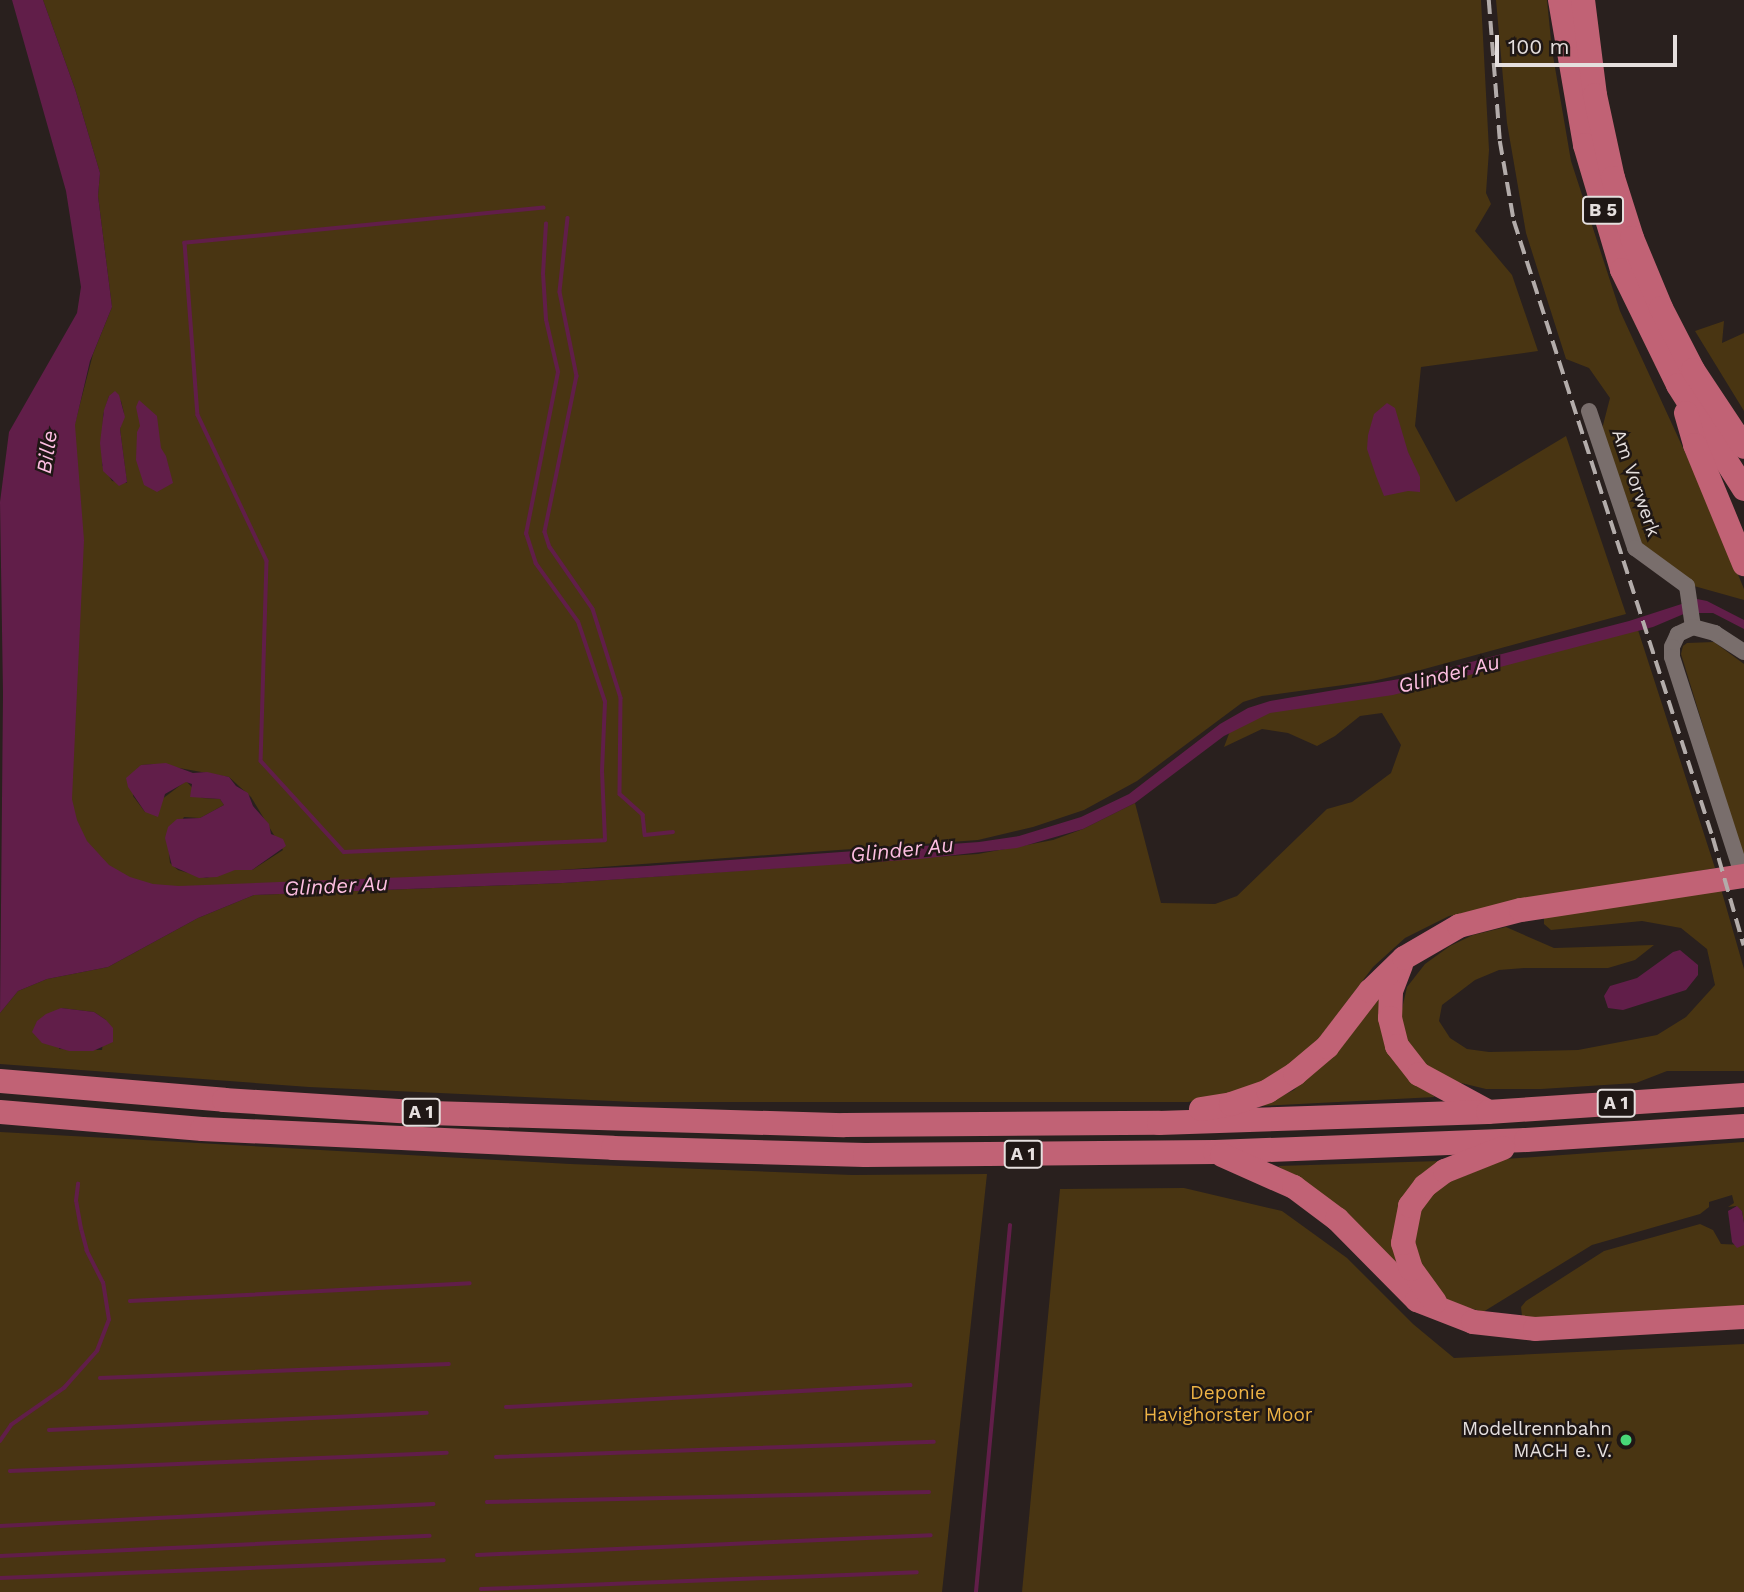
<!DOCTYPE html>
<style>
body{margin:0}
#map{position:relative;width:1744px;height:1592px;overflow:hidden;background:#29201e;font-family:"Work Sans",sans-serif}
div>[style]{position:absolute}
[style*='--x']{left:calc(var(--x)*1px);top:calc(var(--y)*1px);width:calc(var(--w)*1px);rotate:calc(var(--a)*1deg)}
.green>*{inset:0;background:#493512}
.water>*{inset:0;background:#611e49}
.stream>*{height:3.5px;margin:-1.75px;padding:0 1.75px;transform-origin:1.75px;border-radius:1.75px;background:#611e49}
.minor>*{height:16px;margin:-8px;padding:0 8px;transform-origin:8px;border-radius:8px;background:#796e6c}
.highway>*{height:24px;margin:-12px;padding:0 12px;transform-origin:12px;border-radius:12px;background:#c16275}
.rail>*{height:3.5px;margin-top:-1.75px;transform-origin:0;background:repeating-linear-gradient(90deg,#b3acaa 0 14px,transparent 0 21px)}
.dots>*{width:19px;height:19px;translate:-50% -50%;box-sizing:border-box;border:4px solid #1f1715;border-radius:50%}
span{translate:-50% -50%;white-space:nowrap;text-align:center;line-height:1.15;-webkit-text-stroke:5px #1f1715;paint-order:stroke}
.shield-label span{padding:2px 5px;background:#1f1715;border:2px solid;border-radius:5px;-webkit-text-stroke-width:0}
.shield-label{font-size:18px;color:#e5dfde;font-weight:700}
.street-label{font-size:19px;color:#e5dfde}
.park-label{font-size:19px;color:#eeb345}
.poi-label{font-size:19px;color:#e5dfde}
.right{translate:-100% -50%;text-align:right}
.water-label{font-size:21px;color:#fdbee1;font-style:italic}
.scale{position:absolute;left:1495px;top:35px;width:182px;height:32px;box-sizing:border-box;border:4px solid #e5dfde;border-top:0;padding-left:9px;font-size:21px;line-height:24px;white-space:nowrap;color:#e5dfde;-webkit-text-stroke:5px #1f1715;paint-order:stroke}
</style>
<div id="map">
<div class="green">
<i style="clip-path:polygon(evenodd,43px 0,1481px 0,1489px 150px,1486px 193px,1491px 204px,1475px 231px,1512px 275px,1538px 351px,1421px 367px,1415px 426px,1456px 502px,1566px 436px,1626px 614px,1417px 671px,1373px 681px,1262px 696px,1243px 702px,1137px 781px,1084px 810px,1033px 827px,978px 840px,168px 898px,99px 869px,61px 811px,74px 427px,93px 354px,112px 307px,98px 196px,100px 173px,75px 89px,43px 0,109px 396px,121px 401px,124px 413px,120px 429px,127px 483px,112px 481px,102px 465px,103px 415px,109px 396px,43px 0,157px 764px,229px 777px,251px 797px,283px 850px,252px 870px,234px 870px,206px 878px,178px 870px,170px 863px,168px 843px,184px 817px,200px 818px,224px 805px,220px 799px,202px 798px,186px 781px,145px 812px,133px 796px,141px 765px,157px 764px)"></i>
<i style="clip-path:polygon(1496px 0,1547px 0,1552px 50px,1571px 161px,1620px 311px,1712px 511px,1744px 589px,1744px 600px,1694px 586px,1642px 544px,1601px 433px,1610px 398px,1589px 368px,1566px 359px,1526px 233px,1507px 123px)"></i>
<i style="clip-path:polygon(1724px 321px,1722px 343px,1744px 333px,1744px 411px,1695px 331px)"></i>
<i style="clip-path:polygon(evenodd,1638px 630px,1715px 868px,1449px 916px,1405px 938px,1373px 967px,1320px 1037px,1292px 1063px,1247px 1091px,1188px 1102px,635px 1102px,309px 1087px,0 1064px,0 1013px,18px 991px,47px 979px,108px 967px,198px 918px,254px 895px,563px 883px,978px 854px,1053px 840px,1083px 829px,1135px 803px,1161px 903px,1215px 904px,1237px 896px,1327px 809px,1352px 802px,1391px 773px,1401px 745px,1382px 713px,1360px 716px,1335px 736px,1317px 746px,1288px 733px,1262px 729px,1224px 747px,1230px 731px,1257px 713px,1336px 702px,1638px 630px,61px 1008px,94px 1012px,106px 1020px,102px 1050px,59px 1049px,61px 1008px)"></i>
<i style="clip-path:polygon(1714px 642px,1744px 664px,1744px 860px,1681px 654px,1683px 646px,1687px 643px)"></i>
<i style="clip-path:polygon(1721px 889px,1744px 969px,1744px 1071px,1667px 1071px,1636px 1083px,1541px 1089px,1486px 1089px,1453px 1081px,1424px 1065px,1405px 1039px,1401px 1013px,1407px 987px,1425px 964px,1450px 946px,1473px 935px,1506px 927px,1554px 948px,1654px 945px,1635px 960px,1608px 968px,1524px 968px,1499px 970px,1475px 980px,1442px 1005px,1439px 1021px,1450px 1038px,1467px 1049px,1489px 1052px,1578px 1050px,1657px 1035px,1686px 1017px,1715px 985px,1707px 949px,1681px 928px,1642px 921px,1551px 930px,1544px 924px,1544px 917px)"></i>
<i style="clip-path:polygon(1383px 987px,1405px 1074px,1435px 1097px,1261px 1106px,1294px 1090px,1340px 1043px)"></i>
<i style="clip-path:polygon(0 1132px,570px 1164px,852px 1175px,987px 1174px,942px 1592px,0 1592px)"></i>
<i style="clip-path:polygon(1744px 1142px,1744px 1223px,1742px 1211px,1736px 1206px,1728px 1207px,1734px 1203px,1732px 1195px,1709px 1202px,1709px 1207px,1700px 1214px,1592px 1245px,1483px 1312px,1450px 1302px,1426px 1280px,1410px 1231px,1433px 1189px,1505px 1159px)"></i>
<i style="clip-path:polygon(1440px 1161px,1420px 1175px,1401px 1273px,1314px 1189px,1278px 1166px)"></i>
<i style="clip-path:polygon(1184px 1188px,1282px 1211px,1347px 1258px,1413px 1324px,1454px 1358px,1744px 1344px,1744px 1592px,1022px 1592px,1060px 1189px)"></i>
<i style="clip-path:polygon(1700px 1224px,1713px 1230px,1721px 1244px,1744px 1245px,1744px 1308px,1533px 1321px,1522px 1316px,1521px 1307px,1526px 1301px,1604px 1251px)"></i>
</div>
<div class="water">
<i style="clip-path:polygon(12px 0,43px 0,75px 89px,100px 173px,98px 196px,112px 307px,90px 361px,75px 425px,84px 540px,72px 799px,77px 820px,87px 841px,109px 865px,130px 877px,153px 884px,179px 886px,410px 877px,647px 866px,979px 842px,1019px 836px,1081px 817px,1129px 794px,1220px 724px,1248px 708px,1270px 701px,1417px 676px,1629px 621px,1697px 599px,1707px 601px,1744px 620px,1744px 629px,1713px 613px,1686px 613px,1653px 627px,1393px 695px,1270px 713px,1224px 736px,1135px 803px,1083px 829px,1017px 848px,920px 859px,563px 883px,254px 895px,198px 918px,108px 967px,47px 979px,18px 991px,0 1013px,3px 694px,0 502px,9px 432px,77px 313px,81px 287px,66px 191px)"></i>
<i style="clip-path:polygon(115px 391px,119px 395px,125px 417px,120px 429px,127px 482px,119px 486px,103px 471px,100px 443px,104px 410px,109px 396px)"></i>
<i style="clip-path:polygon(139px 400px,157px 416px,161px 448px,166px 456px,173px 483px,157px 492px,144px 485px,136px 460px,137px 432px,140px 426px,136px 407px)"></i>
<i style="clip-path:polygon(1387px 403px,1395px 408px,1408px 452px,1420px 477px,1420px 492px,1408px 491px,1384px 496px,1376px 476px,1367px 449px,1368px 435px,1374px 414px)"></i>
<i style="clip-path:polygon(166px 763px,193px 773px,207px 772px,229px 777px,236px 786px,248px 793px,253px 806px,269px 824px,271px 834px,283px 839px,286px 846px,252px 870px,235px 870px,217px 877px,199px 878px,172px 866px,165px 838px,168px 827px,177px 819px,200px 818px,224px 805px,220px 799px,190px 797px,192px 784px,186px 782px,165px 794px,158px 817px,145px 812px,128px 787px,126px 778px,141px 765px)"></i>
<i style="clip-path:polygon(1680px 950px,1698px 965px,1698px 975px,1686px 990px,1623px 1010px,1608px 1008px,1604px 996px,1610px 986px,1637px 978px,1673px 952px)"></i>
<i style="clip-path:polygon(61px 1008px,94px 1012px,106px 1020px,113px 1028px,113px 1042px,93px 1051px,69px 1051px,42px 1043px,32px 1032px,37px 1021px,46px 1014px)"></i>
<i style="clip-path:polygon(1737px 1206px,1742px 1211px,1744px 1223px,1744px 1245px,1737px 1248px,1732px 1242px,1728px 1211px)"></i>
</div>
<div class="stream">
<i style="--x:544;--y:208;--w:361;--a:174.4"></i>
<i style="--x:185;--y:243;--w:172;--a:85.7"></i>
<i style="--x:198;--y:415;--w:161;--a:64.7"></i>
<i style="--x:267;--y:561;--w:200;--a:91.7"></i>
<i style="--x:261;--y:761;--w:123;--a:47.6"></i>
<i style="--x:344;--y:852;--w:261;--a:-2.6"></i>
<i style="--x:605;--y:840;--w:69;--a:-92.5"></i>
<i style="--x:602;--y:771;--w:69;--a:-87.5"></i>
<i style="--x:605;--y:702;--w:84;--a:-108.6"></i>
<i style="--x:578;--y:622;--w:72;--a:-125.9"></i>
<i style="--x:536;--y:564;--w:32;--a:-108"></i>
<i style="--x:526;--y:534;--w:165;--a:-78.8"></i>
<i style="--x:558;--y:372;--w:53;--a:-103"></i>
<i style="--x:546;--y:320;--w:46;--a:-93.7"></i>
<i style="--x:543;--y:274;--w:50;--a:-86.6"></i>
<i style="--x:568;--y:218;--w:74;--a:96.2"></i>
<i style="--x:560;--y:292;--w:86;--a:78.6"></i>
<i style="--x:577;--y:376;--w:159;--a:101.6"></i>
<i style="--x:545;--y:532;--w:16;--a:72"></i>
<i style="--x:550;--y:547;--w:75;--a:55.3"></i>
<i style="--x:593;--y:609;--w:93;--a:72.5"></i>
<i style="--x:621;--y:698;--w:96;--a:90.6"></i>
<i style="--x:620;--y:794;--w:31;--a:42"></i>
<i style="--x:643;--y:815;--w:20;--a:84"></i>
<i style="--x:645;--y:835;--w:28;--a:-6"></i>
<i style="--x:130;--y:1301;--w:340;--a:-3"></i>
<i style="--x:100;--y:1378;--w:349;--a:-2.3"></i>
<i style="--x:506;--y:1407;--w:405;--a:-3.1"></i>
<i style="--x:49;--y:1430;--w:378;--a:-2.6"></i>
<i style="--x:0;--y:1441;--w:19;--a:-55"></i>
<i style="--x:11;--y:1425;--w:65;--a:-34.9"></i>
<i style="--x:64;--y:1388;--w:50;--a:-48.3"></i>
<i style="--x:97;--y:1351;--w:33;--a:-69"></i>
<i style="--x:109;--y:1320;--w:37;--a:-99"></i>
<i style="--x:103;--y:1283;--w:36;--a:-117"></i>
<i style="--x:87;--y:1251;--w:23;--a:-105"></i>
<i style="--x:81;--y:1229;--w:28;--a:-100"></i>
<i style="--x:76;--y:1201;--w:17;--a:-83"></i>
<i style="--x:496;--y:1457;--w:438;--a:-2"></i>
<i style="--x:10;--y:1471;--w:437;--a:-2.4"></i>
<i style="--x:487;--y:1502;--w:442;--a:-1.3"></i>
<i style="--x:0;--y:1526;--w:434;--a:-2.9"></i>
<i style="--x:477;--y:1555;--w:454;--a:-2.5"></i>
<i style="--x:0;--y:1556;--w:430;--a:-2.7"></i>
<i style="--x:0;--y:1578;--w:444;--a:-2.3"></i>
<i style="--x:481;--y:1589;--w:436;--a:-2.2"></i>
<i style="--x:976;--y:1592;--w:368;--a:-84.7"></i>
</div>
<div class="minor">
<i style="--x:1589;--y:411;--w:145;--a:71.4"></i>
<i style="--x:1635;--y:548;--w:64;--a:36.2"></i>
<i style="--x:1687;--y:586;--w:41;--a:81.7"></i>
<i style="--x:1744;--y:652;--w:35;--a:-147"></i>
<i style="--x:1715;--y:633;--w:23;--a:-165"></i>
<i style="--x:1693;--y:627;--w:17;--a:155"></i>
<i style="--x:1678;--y:634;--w:14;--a:115"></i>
<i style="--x:1672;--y:647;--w:10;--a:90"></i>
<i style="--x:1672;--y:657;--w:234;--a:72.1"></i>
</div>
<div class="highway">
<i style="--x:1560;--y:0;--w:147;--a:80.2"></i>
<i style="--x:1585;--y:145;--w:130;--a:73.5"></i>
<i style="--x:1622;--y:270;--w:128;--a:64"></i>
<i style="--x:1678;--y:385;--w:123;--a:57.6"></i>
<i style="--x:1583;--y:0;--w:96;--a:82.8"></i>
<i style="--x:1595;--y:95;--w:85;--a:77.8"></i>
<i style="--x:1613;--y:178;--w:63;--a:72.4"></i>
<i style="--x:1632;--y:238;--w:76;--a:67.5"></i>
<i style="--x:1661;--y:308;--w:70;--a:62.7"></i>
<i style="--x:1693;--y:370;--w:92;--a:56.5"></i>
<i style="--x:1686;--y:413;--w:33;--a:74"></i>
<i style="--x:1695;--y:445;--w:129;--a:67.6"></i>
<i style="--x:1401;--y:965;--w:28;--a:111"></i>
<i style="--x:1391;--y:991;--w:27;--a:92"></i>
<i style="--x:1390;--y:1018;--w:29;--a:76"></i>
<i style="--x:1397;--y:1046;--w:36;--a:52"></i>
<i style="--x:1419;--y:1074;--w:75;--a:28.6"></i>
<i style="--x:0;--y:1081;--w:225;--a:4.8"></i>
<i style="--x:224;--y:1100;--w:206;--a:3.6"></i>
<i style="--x:430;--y:1113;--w:414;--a:1.7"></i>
<i style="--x:844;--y:1125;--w:315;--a:-0.4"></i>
<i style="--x:1159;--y:1123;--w:329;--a:-1.9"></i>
<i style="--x:1488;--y:1112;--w:257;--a:-3.8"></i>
<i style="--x:1201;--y:1109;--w:30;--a:-9"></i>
<i style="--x:1231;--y:1104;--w:39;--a:-19"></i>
<i style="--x:1268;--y:1091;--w:32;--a:-32"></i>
<i style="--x:1295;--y:1074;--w:42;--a:-40.2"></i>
<i style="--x:1327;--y:1047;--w:71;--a:-52.5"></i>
<i style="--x:1370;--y:991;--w:47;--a:-44.1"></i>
<i style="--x:1404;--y:958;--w:64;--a:-30.2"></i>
<i style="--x:1459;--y:926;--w:64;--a:-14.5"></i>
<i style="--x:1521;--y:910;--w:226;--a:-8.7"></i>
<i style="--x:0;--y:1112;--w:203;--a:4.8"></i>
<i style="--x:202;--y:1129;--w:411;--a:2.6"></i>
<i style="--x:613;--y:1148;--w:252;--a:1.6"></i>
<i style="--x:865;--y:1155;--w:350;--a:-0.5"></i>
<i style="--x:1215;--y:1152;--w:311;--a:-2.2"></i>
<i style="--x:1526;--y:1140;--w:218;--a:-3.7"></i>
<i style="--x:1222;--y:1155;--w:79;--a:24"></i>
<i style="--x:1294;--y:1187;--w:54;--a:36.7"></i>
<i style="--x:1337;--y:1219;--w:114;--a:45.4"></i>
<i style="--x:1417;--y:1300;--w:60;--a:21.4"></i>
<i style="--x:1473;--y:1322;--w:62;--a:6.4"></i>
<i style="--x:1535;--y:1329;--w:209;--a:-3.3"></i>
<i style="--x:1435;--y:1302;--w:41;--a:-126"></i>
<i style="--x:1411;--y:1269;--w:27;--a:-107"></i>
<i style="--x:1403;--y:1243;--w:38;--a:-79"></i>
<i style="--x:1410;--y:1206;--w:25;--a:-53"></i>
<i style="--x:1425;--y:1186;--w:25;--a:-37"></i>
<i style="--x:1445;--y:1171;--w:62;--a:-21.6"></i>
</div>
<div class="rail">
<i style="--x:1489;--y:0;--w:141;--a:85.5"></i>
<i style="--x:1500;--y:141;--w:81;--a:80.1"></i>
<i style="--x:1514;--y:221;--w:648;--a:72.12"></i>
<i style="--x:1713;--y:838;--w:112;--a:74"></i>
</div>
<div class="dots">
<i style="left:1626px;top:1440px;background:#48d778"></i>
</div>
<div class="shield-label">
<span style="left:1603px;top:210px">B 5</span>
<span style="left:1616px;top:1103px">A 1</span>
<span style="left:421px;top:1112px">A 1</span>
<span style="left:1023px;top:1154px">A 1</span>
</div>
<div class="street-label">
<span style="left:1636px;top:483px;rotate:71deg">Am Vorwerk</span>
</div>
<div class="park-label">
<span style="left:1228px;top:1404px">Deponie<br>Havighorster Moor</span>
</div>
<div class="poi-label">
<span class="right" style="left:1612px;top:1440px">Modellrennbahn<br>MACH e. V.</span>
</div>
<div class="water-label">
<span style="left:47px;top:452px;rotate:-81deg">Bille</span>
<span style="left:1449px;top:674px;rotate:-14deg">Glinder Au</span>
<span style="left:902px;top:850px;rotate:-6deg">Glinder Au</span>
<span style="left:336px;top:886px;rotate:-3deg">Glinder Au</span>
</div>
<div class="scale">100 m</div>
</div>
